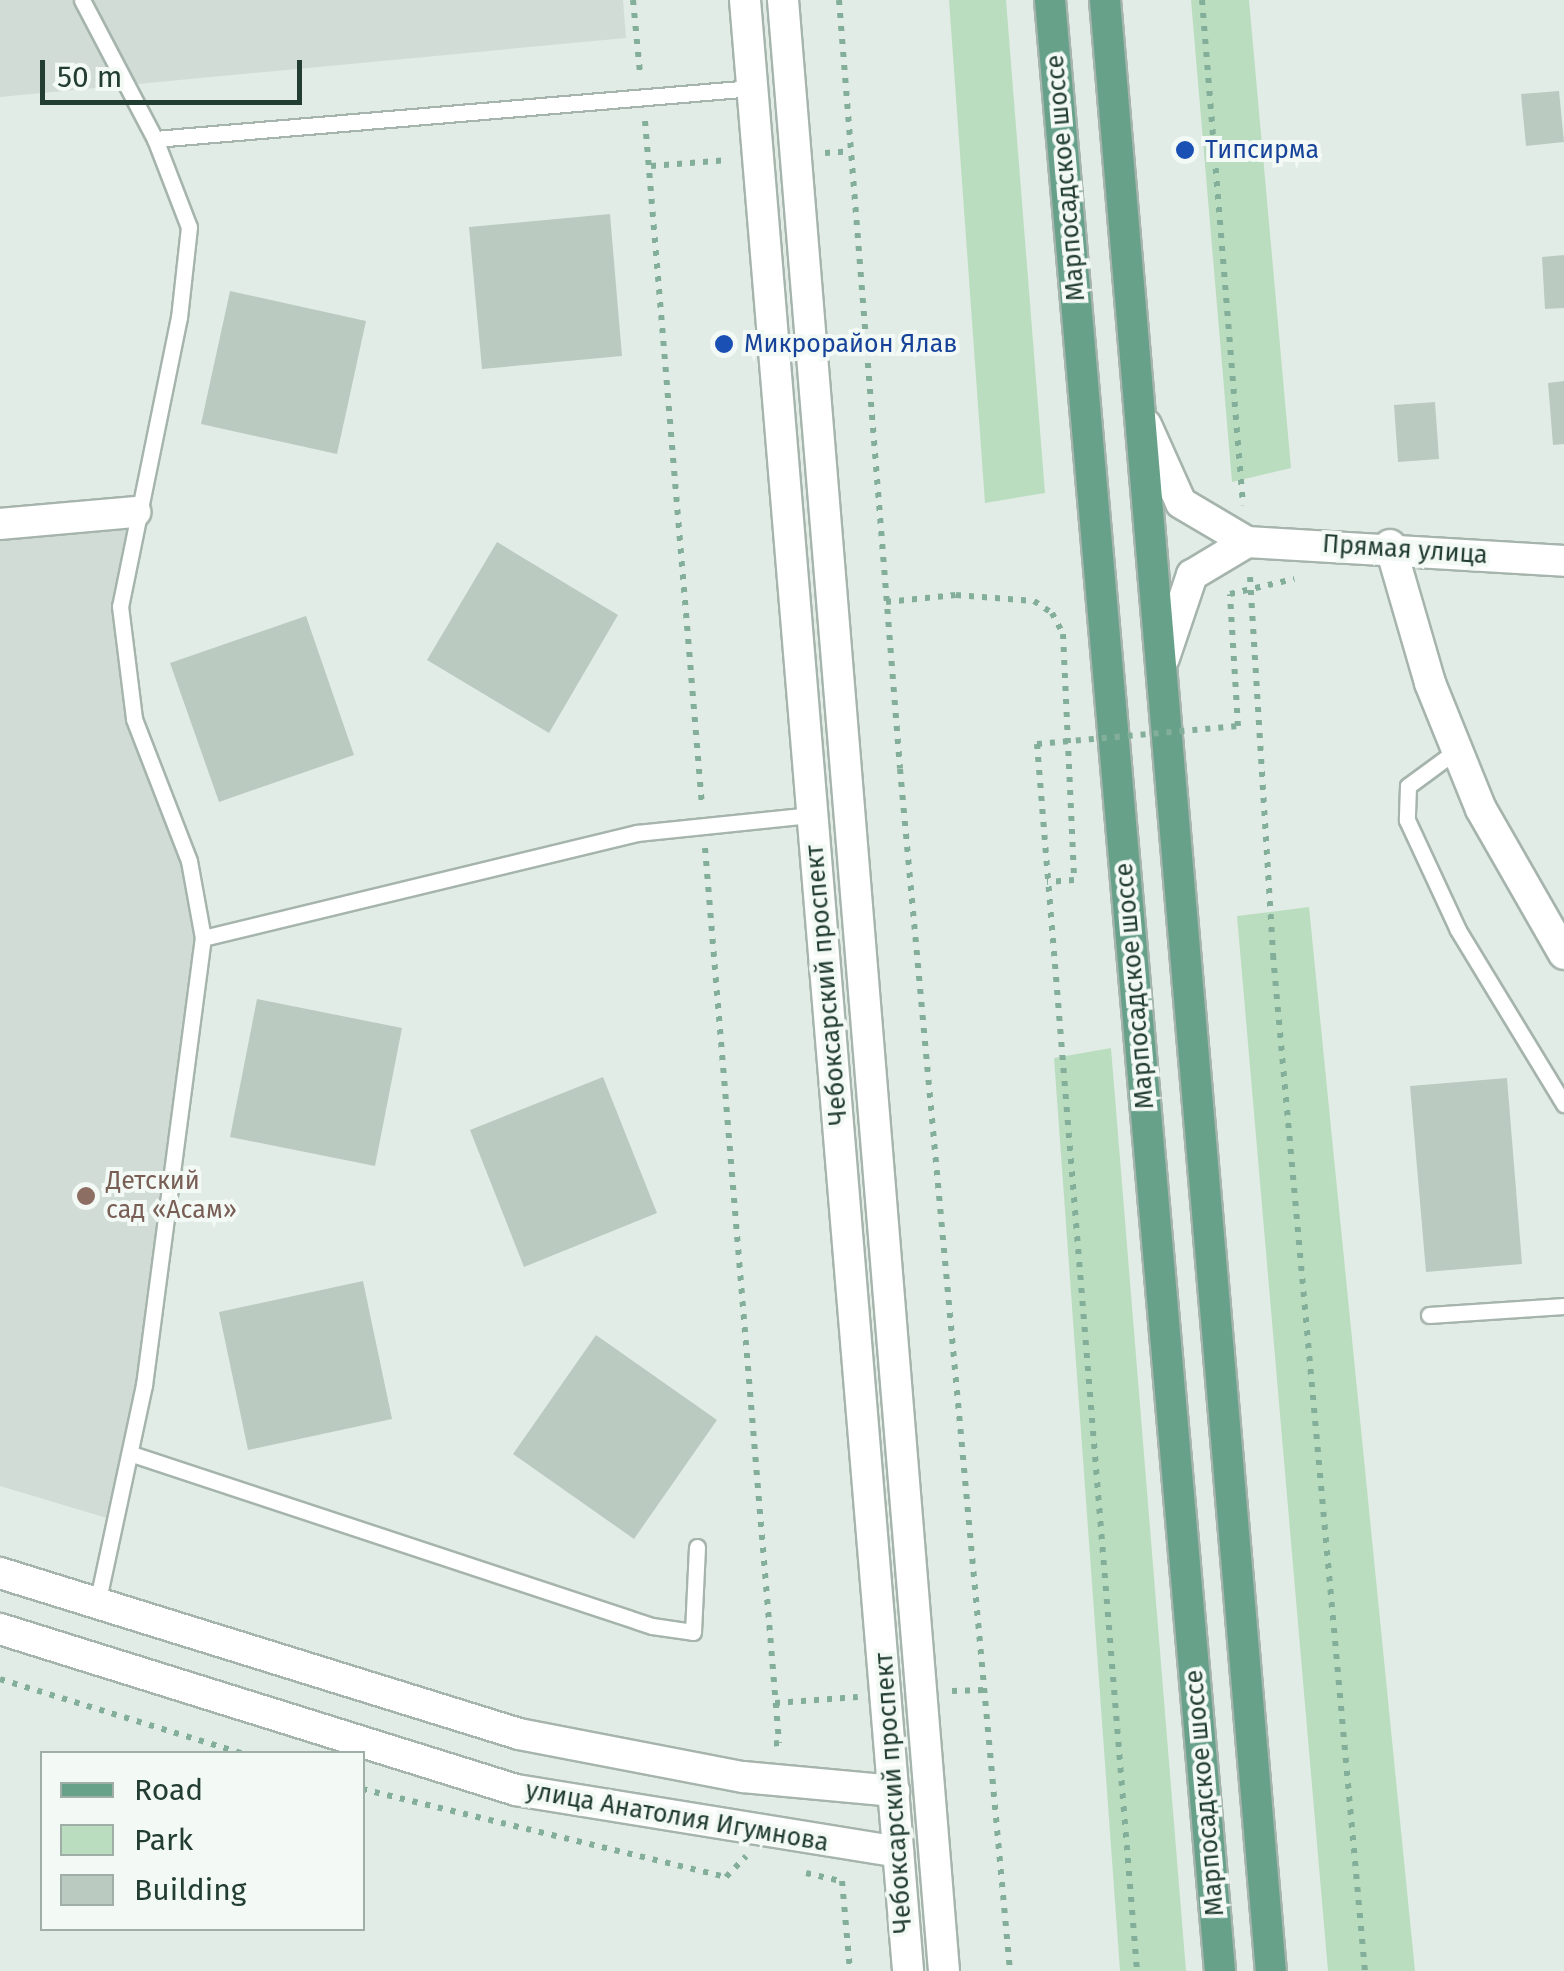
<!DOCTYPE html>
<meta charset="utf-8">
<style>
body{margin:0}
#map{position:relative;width:1564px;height:1971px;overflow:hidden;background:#e2ece6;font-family:"Fira Sans",sans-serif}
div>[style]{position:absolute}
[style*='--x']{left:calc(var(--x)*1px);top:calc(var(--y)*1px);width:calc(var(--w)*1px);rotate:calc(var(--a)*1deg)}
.built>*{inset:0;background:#d0dcd5}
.green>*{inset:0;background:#bbddbf}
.building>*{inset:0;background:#bacac1}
.path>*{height:6px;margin-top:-3px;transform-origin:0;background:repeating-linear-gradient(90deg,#83af9a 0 5px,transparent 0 13px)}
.roads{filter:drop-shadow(2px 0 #a5b4ac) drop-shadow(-2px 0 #a5b4ac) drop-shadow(0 2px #a5b4ac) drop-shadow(0 -2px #a5b4ac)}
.service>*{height:15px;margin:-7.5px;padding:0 7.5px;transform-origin:7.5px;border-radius:7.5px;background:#fff}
.minor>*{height:30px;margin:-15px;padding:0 15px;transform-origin:15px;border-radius:15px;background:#fff}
.tertiary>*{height:30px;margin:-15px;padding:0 15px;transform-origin:15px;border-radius:15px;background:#fff}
.primary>*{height:30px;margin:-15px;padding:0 15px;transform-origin:15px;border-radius:15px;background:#67a189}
.path-bridge>*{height:6px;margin-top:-3px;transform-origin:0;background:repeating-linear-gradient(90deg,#83af9a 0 5px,transparent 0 13px)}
.dots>*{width:28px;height:28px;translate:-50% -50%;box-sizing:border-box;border:5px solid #f3f9f5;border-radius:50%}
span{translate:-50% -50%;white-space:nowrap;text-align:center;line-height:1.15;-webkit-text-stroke:8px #f3f9f5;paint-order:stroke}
.transit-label{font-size:25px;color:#164399}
.left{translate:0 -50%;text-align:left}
.street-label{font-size:25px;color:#223d31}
.education-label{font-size:25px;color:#785e54}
.legend{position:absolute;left:40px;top:1751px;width:325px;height:180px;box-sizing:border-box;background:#f3f9f5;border:2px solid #9faea7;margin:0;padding:12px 18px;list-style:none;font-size:30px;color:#223d31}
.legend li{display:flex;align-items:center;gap:20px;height:50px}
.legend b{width:50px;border:2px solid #9faea7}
.scale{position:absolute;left:40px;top:60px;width:262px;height:45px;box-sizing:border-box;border:5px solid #223d31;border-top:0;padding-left:12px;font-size:30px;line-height:35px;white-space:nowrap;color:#223d31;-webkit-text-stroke:8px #f3f9f5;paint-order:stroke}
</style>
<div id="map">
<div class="built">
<i style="clip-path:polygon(0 0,623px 0,626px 38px,0 97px)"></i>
<i style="clip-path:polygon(135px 512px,123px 575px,125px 677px,180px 833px,203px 938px,117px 1521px,0 1486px,0 524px)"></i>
</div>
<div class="green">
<i style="clip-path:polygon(949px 0,1006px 0,1045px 493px,985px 503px)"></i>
<i style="clip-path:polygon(1191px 0,1249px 0,1291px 468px,1232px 482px)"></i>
<i style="clip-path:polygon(1309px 907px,1415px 1971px,1328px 1971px,1237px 916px)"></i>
<i style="clip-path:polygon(1111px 1048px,1186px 1971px,1120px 1971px,1054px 1058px)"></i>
</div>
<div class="building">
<i style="clip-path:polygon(1559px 91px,1564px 142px,1526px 146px,1521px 94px)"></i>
<i style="clip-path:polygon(610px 214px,622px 356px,482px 369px,469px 227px)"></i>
<i style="clip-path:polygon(1564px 255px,1564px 308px,1545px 309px,1542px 257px)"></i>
<i style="clip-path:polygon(230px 291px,366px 321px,337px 454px,201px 424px)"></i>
<i style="clip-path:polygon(1564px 381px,1564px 444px,1553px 445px,1548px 383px)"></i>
<i style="clip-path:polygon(1435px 402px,1439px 459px,1398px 462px,1394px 405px)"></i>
<i style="clip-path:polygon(497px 542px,618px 615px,549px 733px,427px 660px)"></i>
<i style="clip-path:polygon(306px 616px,354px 755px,219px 802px,170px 663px)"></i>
<i style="clip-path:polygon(257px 999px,402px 1028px,375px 1166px,230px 1137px)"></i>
<i style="clip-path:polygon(603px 1077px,657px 1213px,524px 1267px,470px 1130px)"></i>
<i style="clip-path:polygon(1507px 1078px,1522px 1264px,1426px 1272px,1410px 1086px)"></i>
<i style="clip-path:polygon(363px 1281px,392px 1419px,248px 1450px,219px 1312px)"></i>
<i style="clip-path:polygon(596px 1335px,717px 1420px,634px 1539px,513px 1454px)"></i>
</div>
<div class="path">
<i style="--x:633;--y:0;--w:73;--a:84.5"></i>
<i style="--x:839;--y:0;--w:771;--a:85.46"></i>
<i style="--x:900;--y:769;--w:1207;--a:84.77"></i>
<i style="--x:1202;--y:0;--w:507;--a:85.36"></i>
<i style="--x:645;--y:121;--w:687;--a:85.24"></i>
<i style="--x:825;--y:153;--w:26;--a:-4"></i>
<i style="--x:651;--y:166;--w:78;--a:-4.4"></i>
<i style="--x:1250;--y:577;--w:379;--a:86.5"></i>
<i style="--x:1273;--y:955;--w:1020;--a:84.83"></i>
<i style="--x:886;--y:602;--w:70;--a:-5.7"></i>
<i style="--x:956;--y:595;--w:78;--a:4.4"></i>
<i style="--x:1034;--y:601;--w:22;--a:34"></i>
<i style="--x:1052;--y:613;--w:24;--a:62"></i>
<i style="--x:1063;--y:634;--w:246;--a:87.4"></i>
<i style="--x:1074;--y:880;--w:27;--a:176"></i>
<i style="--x:1238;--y:726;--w:132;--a:-93.5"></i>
<i style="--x:1230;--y:594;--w:66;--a:-13.2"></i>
<i style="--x:1037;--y:744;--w:1231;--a:85.34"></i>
<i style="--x:705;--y:848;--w:898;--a:85.27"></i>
<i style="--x:779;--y:1743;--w:10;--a:174"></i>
<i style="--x:0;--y:1679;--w:255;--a:17.1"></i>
<i style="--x:952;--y:1691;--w:32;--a:-2"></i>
<i style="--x:775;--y:1703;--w:83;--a:-4.1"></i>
<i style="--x:362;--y:1789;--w:374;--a:13.6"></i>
<i style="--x:726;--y:1877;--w:29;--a:-46"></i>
<i style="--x:806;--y:1873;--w:37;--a:13"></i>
<i style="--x:842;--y:1881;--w:90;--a:84.9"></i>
</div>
<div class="roads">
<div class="service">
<i style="--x:82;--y:0;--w:157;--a:62.3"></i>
<i style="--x:155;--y:139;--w:94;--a:68.9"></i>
<i style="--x:189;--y:227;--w:91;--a:96.3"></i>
<i style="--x:179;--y:317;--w:295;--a:101.5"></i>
<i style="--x:120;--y:606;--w:114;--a:82.9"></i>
<i style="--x:134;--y:719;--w:152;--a:68.8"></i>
<i style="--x:189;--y:861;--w:78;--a:79.7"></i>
<i style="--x:203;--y:938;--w:447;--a:-13.6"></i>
<i style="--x:637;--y:833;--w:176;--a:-5.9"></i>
<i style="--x:155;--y:139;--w:599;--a:-4.88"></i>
<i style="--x:1457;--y:750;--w:61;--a:143.7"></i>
<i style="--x:1408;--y:786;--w:34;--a:92"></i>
<i style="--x:1407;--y:820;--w:121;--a:65.1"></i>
<i style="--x:1458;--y:930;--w:204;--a:58.7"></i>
<i style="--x:1429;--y:1315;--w:135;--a:-3.8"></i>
<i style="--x:132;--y:1454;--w:548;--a:18.3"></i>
<i style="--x:652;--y:1626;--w:41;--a:8.3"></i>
<i style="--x:693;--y:1632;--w:85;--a:-87.3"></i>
<i style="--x:97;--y:1604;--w:224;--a:-77.9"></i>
<i style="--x:144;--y:1385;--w:451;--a:-82.5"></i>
</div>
<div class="minor">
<i style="--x:1146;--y:425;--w:85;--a:65.8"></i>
<i style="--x:1181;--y:503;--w:77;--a:30.6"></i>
<i style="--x:1247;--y:542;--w:318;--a:3.4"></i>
<i style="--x:0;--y:524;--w:136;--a:-5.1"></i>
<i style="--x:1390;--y:545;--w:144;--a:73.8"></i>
<i style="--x:1430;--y:683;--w:136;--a:68"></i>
<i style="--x:1481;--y:809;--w:167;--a:60.2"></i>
<i style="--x:1164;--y:658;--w:88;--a:-71.4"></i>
<i style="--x:1192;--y:575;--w:64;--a:-31"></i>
<i style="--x:0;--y:1573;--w:543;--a:17.23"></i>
<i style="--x:519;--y:1734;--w:228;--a:10.9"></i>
<i style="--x:743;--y:1777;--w:152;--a:5.3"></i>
<i style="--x:0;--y:1629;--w:541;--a:17.33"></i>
<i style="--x:516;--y:1790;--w:387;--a:9.2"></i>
</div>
<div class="tertiary">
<i style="--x:745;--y:0;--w:1978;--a:85.27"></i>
<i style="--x:783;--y:0;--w:1978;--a:85.33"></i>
</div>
<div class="primary">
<i style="--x:1050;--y:0;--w:1978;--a:85.07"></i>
<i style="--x:1105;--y:0;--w:1978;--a:85.19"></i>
</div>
</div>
<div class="path-bridge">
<i style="--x:1037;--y:744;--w:202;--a:-5.1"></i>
</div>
<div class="dots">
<i style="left:1185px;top:150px;background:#1a4fb4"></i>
<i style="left:724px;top:344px;background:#1a4fb4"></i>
<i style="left:86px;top:1196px;background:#8d6e63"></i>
</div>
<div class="transit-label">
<span class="left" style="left:1205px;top:150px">Типсирма</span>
<span class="left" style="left:744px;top:344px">Микрорайон Ялав</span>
</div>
<div class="street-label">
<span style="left:1066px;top:178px;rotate:-95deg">Марпосадское шоссе</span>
<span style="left:1405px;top:550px;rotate:4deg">Прямая улица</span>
<span style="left:827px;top:985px;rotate:-95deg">Чебоксарский проспект</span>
<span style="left:1135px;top:986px;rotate:-95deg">Марпосадское шоссе</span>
<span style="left:894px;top:1793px;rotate:-94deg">Чебоксарский проспект</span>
<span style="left:1205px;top:1793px;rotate:-95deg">Марпосадское шоссе</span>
<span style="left:677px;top:1817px;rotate:10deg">улица Анатолия Игумнова</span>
</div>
<div class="education-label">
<span class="left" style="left:106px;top:1196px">Детский<br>сад «Асам»</span>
</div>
<ul class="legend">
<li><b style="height:12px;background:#67a189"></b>Road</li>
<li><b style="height:28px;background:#bbddbf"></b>Park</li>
<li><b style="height:28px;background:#bacac1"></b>Building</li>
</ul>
<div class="scale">50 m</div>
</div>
